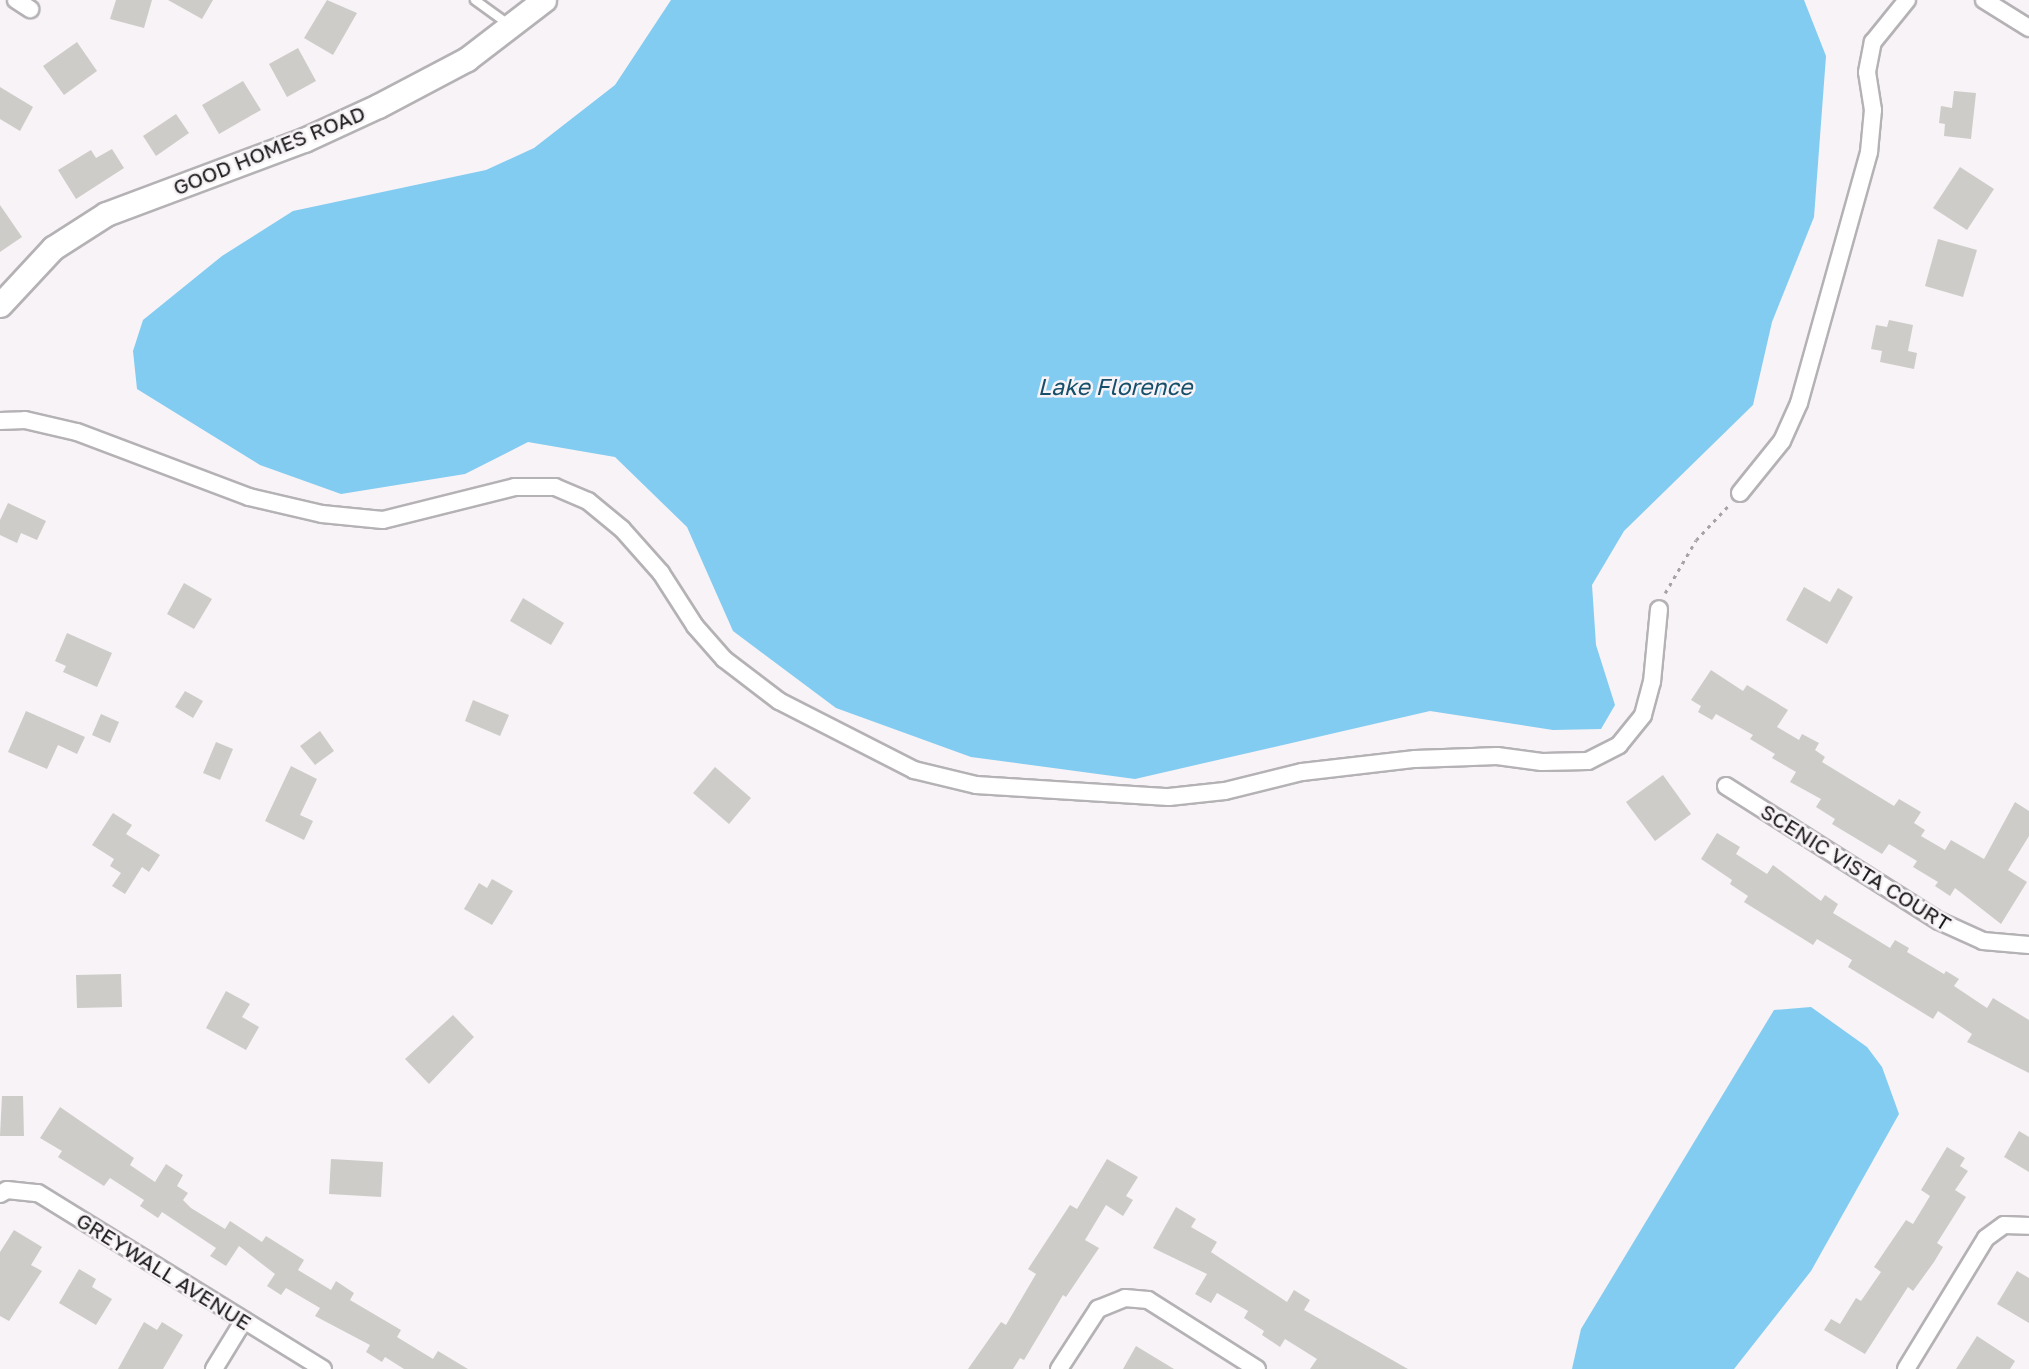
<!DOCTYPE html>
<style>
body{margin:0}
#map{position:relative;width:2029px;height:1369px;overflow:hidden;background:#f7f3f6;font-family:"Golos Text",sans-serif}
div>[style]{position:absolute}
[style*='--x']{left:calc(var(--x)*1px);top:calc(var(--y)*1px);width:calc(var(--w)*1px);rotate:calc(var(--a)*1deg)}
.water>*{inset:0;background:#82cbf1}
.building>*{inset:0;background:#ceccc9}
.path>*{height:2.5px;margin-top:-1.25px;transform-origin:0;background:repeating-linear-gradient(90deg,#a6a3a5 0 3.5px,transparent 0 8.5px)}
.roads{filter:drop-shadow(2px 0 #b5b2b5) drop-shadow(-2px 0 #b5b2b5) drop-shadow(0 2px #b5b2b5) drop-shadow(0 -2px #b5b2b5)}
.lane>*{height:8px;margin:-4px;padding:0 4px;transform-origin:4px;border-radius:4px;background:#fff}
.street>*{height:16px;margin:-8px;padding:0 8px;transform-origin:8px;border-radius:8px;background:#fff}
.secondary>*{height:23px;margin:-11.5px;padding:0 11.5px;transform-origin:11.5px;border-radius:11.5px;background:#fff}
span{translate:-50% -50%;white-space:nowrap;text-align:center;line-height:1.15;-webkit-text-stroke:5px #f7f3f6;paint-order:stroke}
.street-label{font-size:21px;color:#1a191a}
.water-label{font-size:23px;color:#154f6a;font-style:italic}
</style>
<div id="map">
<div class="water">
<i style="clip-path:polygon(671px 0,1804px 0,1826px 56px,1814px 217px,1772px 322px,1753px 405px,1624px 531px,1592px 585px,1596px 645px,1615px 705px,1601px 729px,1553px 730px,1430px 711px,1135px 779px,971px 757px,836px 708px,733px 631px,687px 527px,615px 457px,528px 442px,465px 474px,341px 494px,260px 465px,137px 389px,133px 351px,143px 320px,222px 256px,293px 211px,486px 170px,534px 148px,615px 85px)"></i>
<i style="clip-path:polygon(1811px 1007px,1867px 1047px,1882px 1067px,1899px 1114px,1811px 1271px,1734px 1369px,1572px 1369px,1581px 1329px,1774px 1010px)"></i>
</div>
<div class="building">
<i style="clip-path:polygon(116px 0,152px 0,144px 28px,110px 19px)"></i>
<i style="clip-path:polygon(168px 0,213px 0,202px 19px)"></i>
<i style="clip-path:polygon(327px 0,357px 13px,333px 55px,304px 38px)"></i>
<i style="clip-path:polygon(77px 42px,97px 71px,64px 95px,43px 66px)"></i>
<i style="clip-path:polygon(298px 48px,316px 81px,287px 97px,269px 64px)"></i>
<i style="clip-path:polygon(243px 81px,261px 110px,219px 134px,202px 105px)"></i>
<i style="clip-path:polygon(0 87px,33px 107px,20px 131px,0 119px)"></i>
<i style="clip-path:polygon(1954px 91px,1976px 93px,1971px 139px,1944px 136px,1945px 124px,1939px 123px,1941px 106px,1952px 108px)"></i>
<i style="clip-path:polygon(176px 114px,189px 133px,156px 156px,143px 136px)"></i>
<i style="clip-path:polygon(112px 149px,124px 168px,76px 199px,58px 170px,91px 150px,96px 158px)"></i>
<i style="clip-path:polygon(1960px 167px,1994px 189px,1967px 230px,1933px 208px)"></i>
<i style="clip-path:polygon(0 205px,22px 237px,0 252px)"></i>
<i style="clip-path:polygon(1938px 239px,1977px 250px,1963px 297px,1925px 286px)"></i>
<i style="clip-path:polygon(1889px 320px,1913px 325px,1908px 351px,1917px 353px,1914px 369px,1880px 362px,1882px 351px,1871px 349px,1876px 325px,1887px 327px)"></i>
<i style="clip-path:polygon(8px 503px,46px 521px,37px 540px,21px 533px,17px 543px,0 535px,0 520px)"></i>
<i style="clip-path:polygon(184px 583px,212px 599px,194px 629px,167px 614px)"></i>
<i style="clip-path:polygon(1804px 587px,1830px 602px,1838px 588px,1853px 597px,1827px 644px,1786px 620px)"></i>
<i style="clip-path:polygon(523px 598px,564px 623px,551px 645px,510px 621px)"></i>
<i style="clip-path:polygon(67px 633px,112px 653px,97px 687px,63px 672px,66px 666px,55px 661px)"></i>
<i style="clip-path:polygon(1711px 670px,1743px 691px,1747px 685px,1788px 710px,1777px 727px,1799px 740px,1802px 734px,1819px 743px,1815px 750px,1825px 757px,1822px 762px,1894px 806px,1899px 799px,1921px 812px,1914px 823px,1925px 830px,1921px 836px,1945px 850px,1951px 840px,1984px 859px,2015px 802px,2029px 811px,2029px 836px,2008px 870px,2027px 882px,2001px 924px,1955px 888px,1950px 896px,1935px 886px,1938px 882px,1913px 867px,1917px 861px,1889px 844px,1882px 854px,1832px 824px,1835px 819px,1816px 807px,1821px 799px,1790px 782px,1796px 772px,1772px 758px,1775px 754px,1750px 739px,1753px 735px,1716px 714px,1712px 720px,1698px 712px,1701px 706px,1691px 700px)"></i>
<i style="clip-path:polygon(185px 691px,203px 701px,193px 718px,175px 707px)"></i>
<i style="clip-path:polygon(473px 700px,509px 715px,500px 736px,465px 721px)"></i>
<i style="clip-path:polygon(26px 711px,85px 737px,77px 754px,58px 745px,47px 769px,8px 752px)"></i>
<i style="clip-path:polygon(101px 714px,119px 722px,110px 743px,92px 735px)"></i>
<i style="clip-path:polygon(320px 731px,334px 751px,315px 765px,300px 746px)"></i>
<i style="clip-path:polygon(216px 742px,233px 749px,220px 780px,203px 773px)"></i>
<i style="clip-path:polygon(291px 766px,317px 779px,300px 815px,313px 821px,304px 840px,265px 821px)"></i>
<i style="clip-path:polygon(715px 767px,751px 798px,729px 824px,693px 793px)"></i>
<i style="clip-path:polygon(1663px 775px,1691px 814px,1655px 841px,1626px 802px)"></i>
<i style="clip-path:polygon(113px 813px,132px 825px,126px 834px,160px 855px,149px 872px,142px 867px,125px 894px,112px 886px,121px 873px,110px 866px,114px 859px,92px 845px)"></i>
<i style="clip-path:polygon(1717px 833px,1740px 847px,1736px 854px,1767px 874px,1773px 865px,1821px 901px,1825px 895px,1838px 904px,1833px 913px,1890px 948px,1895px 940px,1909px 948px,1907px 952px,1944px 974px,1946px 971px,1959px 979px,1954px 986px,1987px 1008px,1993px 998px,2029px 1020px,2029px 1073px,1967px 1042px,1972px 1034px,1938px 1011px,1933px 1019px,1848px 967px,1852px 960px,1817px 939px,1813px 945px,1744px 902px,1748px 896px,1730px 884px,1732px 880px,1701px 859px)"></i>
<i style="clip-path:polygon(492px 879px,513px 891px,492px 925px,464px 909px,479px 883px,487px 888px)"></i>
<i style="clip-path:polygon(121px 974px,122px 1007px,77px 1008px,76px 975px)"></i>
<i style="clip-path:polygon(226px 991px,250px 1004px,242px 1017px,259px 1027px,246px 1050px,206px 1028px)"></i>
<i style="clip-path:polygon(453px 1015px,474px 1037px,429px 1084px,405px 1059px)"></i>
<i style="clip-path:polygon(2px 1096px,23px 1096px,24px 1136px,0 1136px)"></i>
<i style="clip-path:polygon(60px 1107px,134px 1158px,130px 1165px,155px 1182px,166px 1164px,183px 1175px,177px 1186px,188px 1193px,183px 1200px,191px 1208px,225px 1229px,230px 1221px,262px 1242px,266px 1236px,304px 1260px,298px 1270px,331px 1290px,336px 1281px,354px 1293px,350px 1300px,401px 1330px,397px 1337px,433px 1359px,438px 1351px,468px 1369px,404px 1369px,385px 1357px,382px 1362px,366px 1352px,370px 1345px,315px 1316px,320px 1308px,286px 1288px,281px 1295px,267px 1286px,275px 1274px,239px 1246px,226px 1266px,210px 1256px,216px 1248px,162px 1212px,158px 1218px,140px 1206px,144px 1200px,110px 1178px,104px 1186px,58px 1157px,62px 1151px,40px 1138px)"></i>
<i style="clip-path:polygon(2019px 1131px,2029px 1137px,2029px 1172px,2004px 1157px)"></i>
<i style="clip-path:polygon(1947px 1147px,1965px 1158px,1960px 1166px,1968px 1171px,1955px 1190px,1966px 1197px,1937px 1243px,1943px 1247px,1934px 1262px,1913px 1291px,1908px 1287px,1865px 1354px,1824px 1330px,1831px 1319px,1840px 1324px,1856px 1298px,1861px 1301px,1881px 1272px,1874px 1267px,1906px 1220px,1913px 1224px,1930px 1196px,1921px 1190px)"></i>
<i style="clip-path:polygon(331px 1159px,383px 1162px,381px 1197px,329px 1194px)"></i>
<i style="clip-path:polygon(1107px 1159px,1138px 1177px,1126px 1196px,1133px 1200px,1123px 1216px,1106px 1205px,1085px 1240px,1099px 1248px,1066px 1297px,1063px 1295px,1024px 1360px,1020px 1358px,1013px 1369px,968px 1369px,1001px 1322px,1006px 1325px,1036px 1274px,1028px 1269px,1070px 1205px,1077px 1209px)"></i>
<i style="clip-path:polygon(1176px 1207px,1196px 1219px,1191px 1227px,1217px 1242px,1211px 1252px,1287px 1302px,1294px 1290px,1310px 1300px,1304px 1310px,1408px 1369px,1310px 1369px,1317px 1359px,1285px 1339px,1280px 1347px,1262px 1335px,1264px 1331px,1244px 1318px,1248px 1311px,1217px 1293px,1211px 1303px,1195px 1294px,1207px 1274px,1153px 1248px)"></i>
<i style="clip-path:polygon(14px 1230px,42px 1247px,31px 1265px,42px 1271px,9px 1321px,0 1316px,0 1252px)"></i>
<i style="clip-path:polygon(79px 1269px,96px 1279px,92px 1287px,112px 1299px,96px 1325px,59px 1303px)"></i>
<i style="clip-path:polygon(2017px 1271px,2029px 1278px,2029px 1323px,1997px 1304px)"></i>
<i style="clip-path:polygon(144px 1322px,157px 1330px,162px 1322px,183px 1335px,163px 1369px,118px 1369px)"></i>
<i style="clip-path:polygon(1977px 1336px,2015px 1361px,2010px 1369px,1956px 1369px)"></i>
<i style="clip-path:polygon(1136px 1346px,1174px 1369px,1123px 1369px)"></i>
</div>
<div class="path">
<i style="--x:1665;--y:593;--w:61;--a:-59.7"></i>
<i style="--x:1696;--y:540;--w:47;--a:-46.7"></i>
</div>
<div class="roads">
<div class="lane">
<i style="--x:475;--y:0;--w:39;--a:36"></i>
</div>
<div class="street">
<i style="--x:16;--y:0;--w:17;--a:33"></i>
<i style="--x:1984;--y:0;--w:53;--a:31.9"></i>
<i style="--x:0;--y:421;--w:25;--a:-2"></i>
<i style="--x:25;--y:420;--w:53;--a:13"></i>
<i style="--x:77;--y:432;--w:184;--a:20.7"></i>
<i style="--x:249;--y:497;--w:75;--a:13.1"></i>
<i style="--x:322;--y:514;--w:61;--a:5.6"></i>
<i style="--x:383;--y:520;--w:136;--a:-14"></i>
<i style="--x:515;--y:487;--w:40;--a:0"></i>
<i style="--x:555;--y:487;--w:36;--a:23"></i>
<i style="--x:588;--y:501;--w:44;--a:39.5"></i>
<i style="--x:622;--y:529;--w:59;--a:48.4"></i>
<i style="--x:661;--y:573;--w:63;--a:57.3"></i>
<i style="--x:695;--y:626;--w:44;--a:48.7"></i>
<i style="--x:724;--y:659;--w:69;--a:37.4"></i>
<i style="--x:779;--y:701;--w:152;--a:27.1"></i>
<i style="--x:914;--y:770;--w:64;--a:13.6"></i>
<i style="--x:976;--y:785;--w:193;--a:3.6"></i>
<i style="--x:1169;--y:797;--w:56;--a:-6.1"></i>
<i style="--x:1225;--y:791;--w:79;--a:-13.9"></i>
<i style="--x:1302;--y:772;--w:114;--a:-6.6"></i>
<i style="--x:1415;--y:759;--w:82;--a:-2.1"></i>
<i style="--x:1497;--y:756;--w:45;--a:7.6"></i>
<i style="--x:1542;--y:762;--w:46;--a:-1.2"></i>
<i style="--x:1588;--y:761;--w:35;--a:-27"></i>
<i style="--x:1619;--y:745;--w:38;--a:-51"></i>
<i style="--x:1643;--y:715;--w:34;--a:-75"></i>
<i style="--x:1652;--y:682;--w:73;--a:-84.5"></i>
<i style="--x:1740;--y:493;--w:67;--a:-51.1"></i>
<i style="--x:1782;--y:441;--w:42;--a:-65.9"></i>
<i style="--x:1799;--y:403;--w:261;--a:-74.4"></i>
<i style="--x:1869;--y:152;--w:42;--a:-84.6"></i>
<i style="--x:1873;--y:110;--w:38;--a:-99"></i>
<i style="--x:1867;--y:72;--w:31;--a:-79"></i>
<i style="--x:1873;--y:42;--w:54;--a:-51"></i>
<i style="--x:1726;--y:786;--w:252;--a:32.4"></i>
<i style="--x:1939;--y:921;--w:48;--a:24.4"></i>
<i style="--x:1983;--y:941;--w:46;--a:5"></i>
<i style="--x:0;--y:1194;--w:8;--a:-30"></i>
<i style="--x:7;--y:1190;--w:31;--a:6"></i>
<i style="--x:38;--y:1193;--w:335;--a:31.7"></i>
<i style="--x:214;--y:1369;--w:57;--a:-58.5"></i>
<i style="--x:1059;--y:1369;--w:72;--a:-57"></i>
<i style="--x:1098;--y:1309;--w:29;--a:-22"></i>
<i style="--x:1125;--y:1298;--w:23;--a:5"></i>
<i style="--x:1148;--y:1300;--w:129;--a:32.3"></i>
<i style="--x:1906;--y:1369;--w:153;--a:-58.6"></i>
<i style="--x:1986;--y:1238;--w:22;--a:-36"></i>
<i style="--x:2004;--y:1225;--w:25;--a:2"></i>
</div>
<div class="secondary">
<i style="--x:0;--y:305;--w:78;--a:-47.1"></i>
<i style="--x:53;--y:248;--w:63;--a:-32.7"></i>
<i style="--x:106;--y:214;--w:211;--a:-20.5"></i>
<i style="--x:304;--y:140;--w:81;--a:-24.7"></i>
<i style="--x:378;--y:106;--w:101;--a:-27.8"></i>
<i style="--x:467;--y:59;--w:97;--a:-37.5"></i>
</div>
</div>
<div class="street-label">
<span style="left:269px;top:150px;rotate:-22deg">GOOD HOMES ROAD</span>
<span style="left:1856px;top:867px;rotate:32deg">SCENIC VISTA COURT</span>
<span style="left:164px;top:1271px;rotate:32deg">GREYWALL AVENUE</span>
</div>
<div class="water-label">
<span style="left:1115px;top:386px">Lake Florence</span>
</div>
</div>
